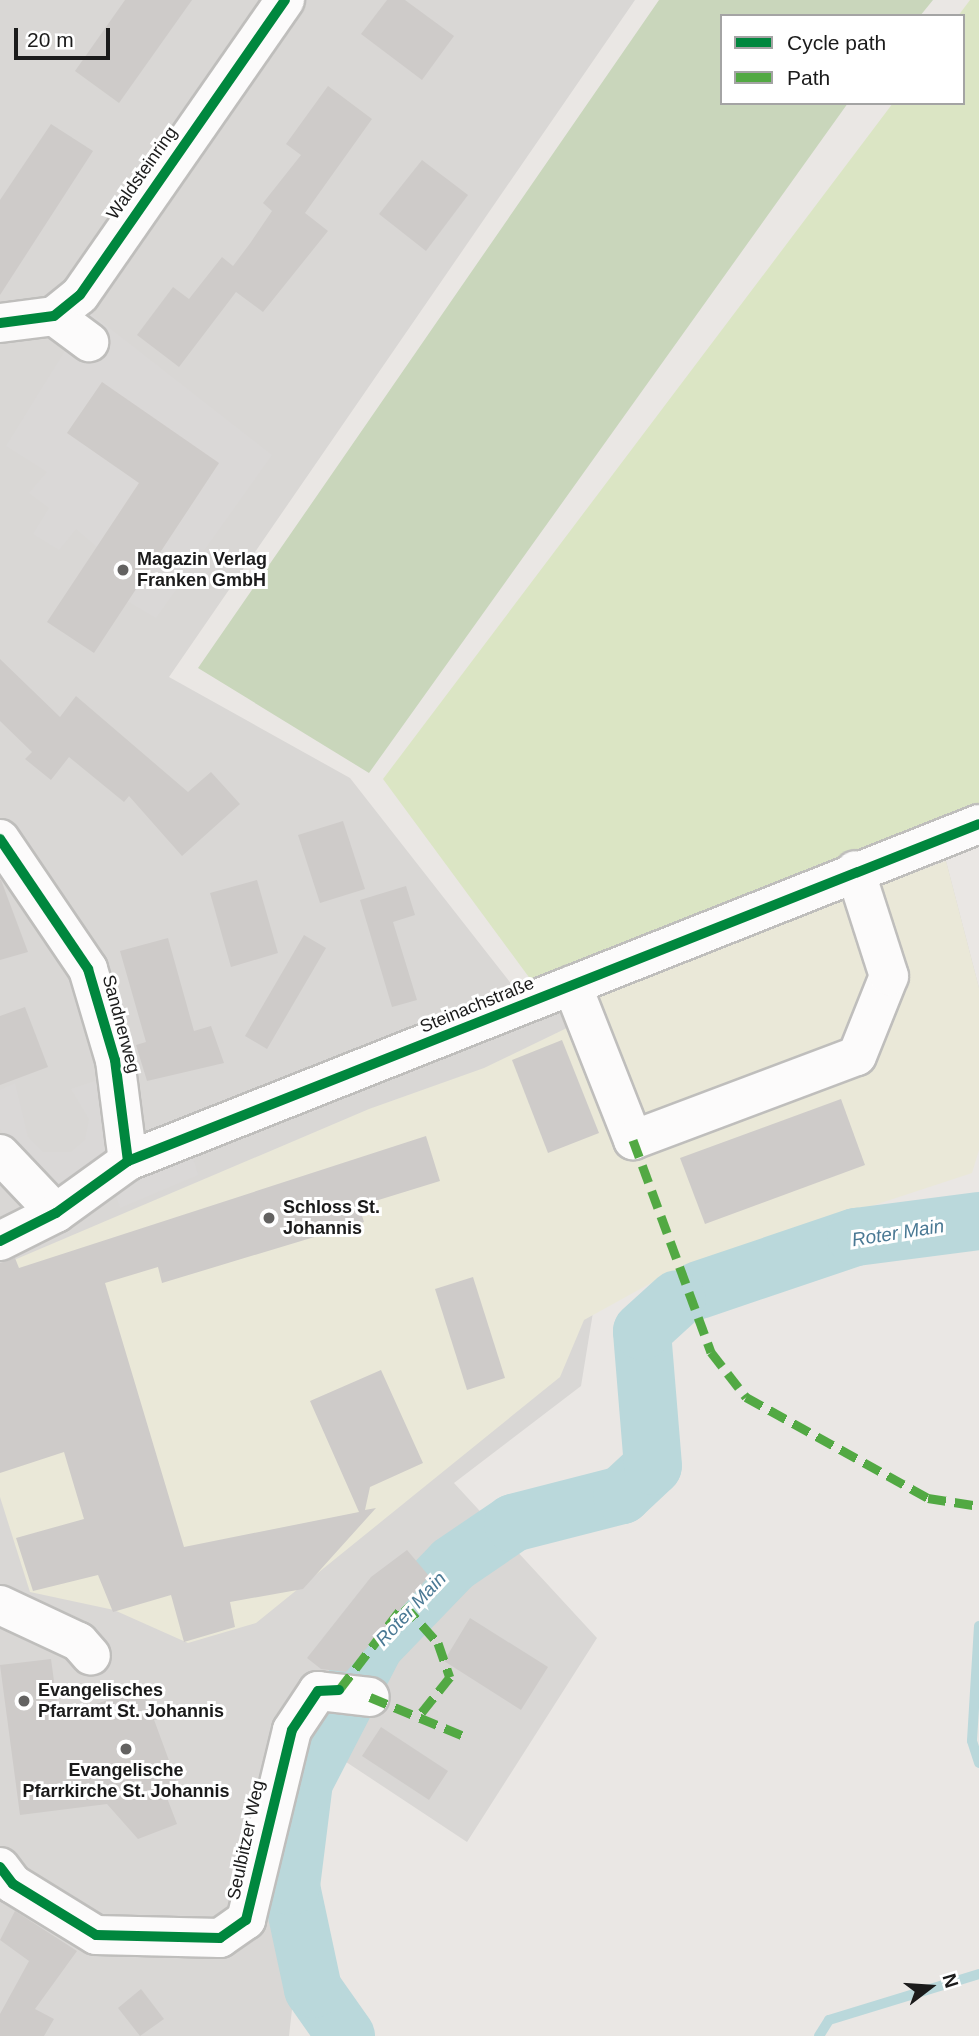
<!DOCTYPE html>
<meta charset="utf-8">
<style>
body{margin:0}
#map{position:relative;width:979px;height:2036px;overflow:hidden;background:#eae7e4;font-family:Arial,sans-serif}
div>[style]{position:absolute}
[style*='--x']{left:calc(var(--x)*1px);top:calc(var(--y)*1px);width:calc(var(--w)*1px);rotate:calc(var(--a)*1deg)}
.residential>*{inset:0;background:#d9d7d5}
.farmland>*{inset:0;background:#eae8d8}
.grass>*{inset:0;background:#dbe5c4}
.forest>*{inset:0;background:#c9d6bb}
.parking>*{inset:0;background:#dad8d7}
.stream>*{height:10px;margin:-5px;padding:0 5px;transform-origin:5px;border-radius:5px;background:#bad8db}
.river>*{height:58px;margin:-29px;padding:0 29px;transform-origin:29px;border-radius:29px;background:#bad8db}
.building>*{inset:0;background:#cecbc9}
.roads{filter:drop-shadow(2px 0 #bfbebc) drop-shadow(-2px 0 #bfbebc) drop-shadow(0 2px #bfbebc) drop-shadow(0 -2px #bfbebc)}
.minor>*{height:38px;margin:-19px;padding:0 19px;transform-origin:19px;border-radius:19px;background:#fcfbfb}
.quiet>*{height:9px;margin-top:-4.5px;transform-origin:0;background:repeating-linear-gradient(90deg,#52a943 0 18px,transparent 0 27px)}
.cycleway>*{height:10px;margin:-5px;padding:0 5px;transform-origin:5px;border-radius:5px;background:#00873e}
.dots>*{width:19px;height:19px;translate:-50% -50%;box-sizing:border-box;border:4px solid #fff;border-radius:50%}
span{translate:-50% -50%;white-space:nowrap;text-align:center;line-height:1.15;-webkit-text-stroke:6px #fff;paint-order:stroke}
.street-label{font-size:18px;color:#1b1b1b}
.poi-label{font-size:18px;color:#1b1b1b;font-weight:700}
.left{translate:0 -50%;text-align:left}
.water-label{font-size:19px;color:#4a7994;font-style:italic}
.legend{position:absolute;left:720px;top:14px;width:245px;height:91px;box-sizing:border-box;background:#fff;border:2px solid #a4a4a4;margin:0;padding:9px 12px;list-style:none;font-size:21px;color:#1b1b1b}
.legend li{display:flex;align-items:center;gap:14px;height:35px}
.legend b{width:35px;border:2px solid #a4a4a4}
.north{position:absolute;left:895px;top:1952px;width:70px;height:70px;-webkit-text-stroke:5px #fff;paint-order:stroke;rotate:73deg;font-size:19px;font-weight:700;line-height:28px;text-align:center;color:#1b1b1b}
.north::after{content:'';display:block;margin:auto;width:24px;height:32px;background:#1b1b1b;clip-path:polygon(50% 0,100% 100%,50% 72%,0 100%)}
.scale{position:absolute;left:14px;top:28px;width:96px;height:32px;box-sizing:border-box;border:4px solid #1b1b1b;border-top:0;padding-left:9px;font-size:21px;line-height:24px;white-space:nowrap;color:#1b1b1b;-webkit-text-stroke:5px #fff;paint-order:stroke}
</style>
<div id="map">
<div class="residential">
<i style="clip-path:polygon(0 0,635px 0,169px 677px,350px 778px,534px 1013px,946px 861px,979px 988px,979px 1150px,596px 1294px,581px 1386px,454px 1483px,597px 1638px,467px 1842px,322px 1746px,289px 2036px,0 2036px)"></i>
</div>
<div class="farmland">
<i style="clip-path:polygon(946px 861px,979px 988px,979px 1150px,972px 1173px,671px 1272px,584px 1320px,560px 1377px,256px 1623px,188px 1643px,114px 1610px,30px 1592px,0 1497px,0 1266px,369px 1109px,484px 1068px,571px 1026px,565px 1002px)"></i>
</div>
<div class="grass">
<i style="clip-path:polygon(970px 0,979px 0,979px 811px,531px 980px,383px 779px,893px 103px,963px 103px,958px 16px)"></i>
</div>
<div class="forest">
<i style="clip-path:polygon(659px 0,933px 0,920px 16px,722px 16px,722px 103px,848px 103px,369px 773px,198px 668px)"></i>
</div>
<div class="parking">
<i style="clip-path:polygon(89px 312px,272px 455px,156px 618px,127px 601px,219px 463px,102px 382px,67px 433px,139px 483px,97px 547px,76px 529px,59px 550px,33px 534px,49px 508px,29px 493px,47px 472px,6px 446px)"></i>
<i style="clip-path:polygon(107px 1077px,109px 1142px,98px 1162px,80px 1178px,51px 1184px,31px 1173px,0 1129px,0 1090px,15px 1083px,28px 1137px,43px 1152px,71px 1152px,85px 1140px,89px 1119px,71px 1089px)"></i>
<i style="clip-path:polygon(190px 1148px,198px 1175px,120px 1208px,113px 1184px)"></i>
</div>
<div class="stream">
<i style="--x:979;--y:1626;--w:115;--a:93.5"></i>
<i style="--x:972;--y:1741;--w:23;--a:72"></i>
<i style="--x:819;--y:2036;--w:19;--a:-58"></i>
<i style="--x:829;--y:2020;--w:157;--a:-17"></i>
</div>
<div class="river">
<i style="--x:699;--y:1290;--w:166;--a:-18.7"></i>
<i style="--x:856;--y:1237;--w:124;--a:-7.4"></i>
<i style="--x:346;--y:2036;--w:57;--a:-125.1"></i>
<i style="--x:313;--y:1989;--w:105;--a:-102.1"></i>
<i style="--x:291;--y:1886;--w:105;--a:-82.9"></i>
<i style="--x:304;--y:1782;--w:154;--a:-62.6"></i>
<i style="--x:375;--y:1645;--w:112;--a:-46.1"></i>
<i style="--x:453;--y:1564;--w:73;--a:-34.3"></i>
<i style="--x:513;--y:1523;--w:113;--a:-14.4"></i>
<i style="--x:622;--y:1495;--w:42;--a:-43.1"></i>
<i style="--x:653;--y:1466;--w:135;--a:-94.7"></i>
<i style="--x:642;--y:1331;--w:47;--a:-42.4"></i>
</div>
<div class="building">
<i style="clip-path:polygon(125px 0,192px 0,119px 103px,75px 71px)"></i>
<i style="clip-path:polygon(387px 0,405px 0,454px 36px,422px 80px,361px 34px)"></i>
<i style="clip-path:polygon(328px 86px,372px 119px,305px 213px,328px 231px,263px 312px,236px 292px,179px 367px,137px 335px,173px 287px,189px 299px,222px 257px,233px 266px,251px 242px,272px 211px,263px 203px,301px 155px,286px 144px)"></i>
<i style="clip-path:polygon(51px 124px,93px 151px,0 295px,0 200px)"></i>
<i style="clip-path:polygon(422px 160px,468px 195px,426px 251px,379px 214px)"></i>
<i style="clip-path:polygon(102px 382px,219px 463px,94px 653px,47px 622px,139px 483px,67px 433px)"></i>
<i style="clip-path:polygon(0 659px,60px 717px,76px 696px,188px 792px,211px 772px,240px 804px,182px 856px,129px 796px,124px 802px,69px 757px,51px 780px,25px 759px,32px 752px,0 721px)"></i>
<i style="clip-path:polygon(343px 821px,365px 889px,320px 903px,298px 835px)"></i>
<i style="clip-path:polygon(1px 880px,28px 952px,0 960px,0 880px)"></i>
<i style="clip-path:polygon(257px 880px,278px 953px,231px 967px,210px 893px)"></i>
<i style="clip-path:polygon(406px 886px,415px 915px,393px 922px,417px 1000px,392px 1007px,360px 900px)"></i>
<i style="clip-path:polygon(304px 935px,326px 948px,267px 1049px,245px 1036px)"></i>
<i style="clip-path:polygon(168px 938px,194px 1031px,211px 1026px,224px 1063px,147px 1081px,136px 1045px,146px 1042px,120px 951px)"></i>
<i style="clip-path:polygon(25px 1007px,48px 1067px,0 1085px,0 1016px)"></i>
<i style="clip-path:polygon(562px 1040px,599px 1133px,548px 1153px,512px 1060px)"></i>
<i style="clip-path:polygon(841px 1099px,865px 1165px,705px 1224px,680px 1158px)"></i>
<i style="clip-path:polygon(426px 1136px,440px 1181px,359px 1206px,364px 1222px,162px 1283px,158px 1267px,105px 1283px,184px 1547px,359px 1512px,310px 1401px,381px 1370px,423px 1463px,370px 1487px,365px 1510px,376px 1508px,303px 1589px,230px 1602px,235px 1627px,184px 1642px,171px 1595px,113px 1612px,98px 1575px,33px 1591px,16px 1538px,84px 1519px,64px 1452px,0 1473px,0 1263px,15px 1258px,19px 1268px)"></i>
<i style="clip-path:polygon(473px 1277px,505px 1378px,467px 1390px,435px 1289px)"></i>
<i style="clip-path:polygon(407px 1550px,429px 1576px,346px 1672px,321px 1669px,307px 1658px,371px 1577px)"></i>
<i style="clip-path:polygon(470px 1618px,548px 1667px,521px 1710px,444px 1661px)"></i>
<i style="clip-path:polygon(51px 1659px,59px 1718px,142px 1687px,178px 1785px,164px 1790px,177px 1824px,138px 1839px,107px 1804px,20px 1815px,0 1665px)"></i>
<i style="clip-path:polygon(381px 1727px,448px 1771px,429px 1800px,362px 1756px)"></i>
<i style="clip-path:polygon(15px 1911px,77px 1951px,35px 2009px,54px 2019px,44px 2036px,0 2036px,0 2014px,29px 1961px,0 1940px)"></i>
<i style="clip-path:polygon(141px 1989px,164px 2019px,140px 2036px,118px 2008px)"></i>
</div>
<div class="roads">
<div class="minor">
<i style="--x:54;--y:316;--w:44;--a:36.6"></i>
<i style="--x:0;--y:323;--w:54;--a:-7.4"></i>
<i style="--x:54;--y:316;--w:33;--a:-39"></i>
<i style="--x:80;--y:295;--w:359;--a:-55.2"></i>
<i style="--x:0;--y:839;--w:157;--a:55.9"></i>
<i style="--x:88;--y:969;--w:95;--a:73.5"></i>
<i style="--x:115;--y:1060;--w:102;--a:82.7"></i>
<i style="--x:572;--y:985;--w:167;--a:68.5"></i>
<i style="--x:633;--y:1140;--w:239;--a:-20.6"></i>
<i style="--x:857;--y:1056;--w:86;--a:-68.2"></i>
<i style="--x:889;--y:976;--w:111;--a:-107.8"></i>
<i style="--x:0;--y:1154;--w:81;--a:46.5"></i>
<i style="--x:0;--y:1241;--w:63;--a:-26.6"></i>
<i style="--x:56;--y:1213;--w:89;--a:-35.8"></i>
<i style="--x:128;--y:1161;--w:915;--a:-21.6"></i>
<i style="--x:0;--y:1605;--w:87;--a:25.1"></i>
<i style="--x:79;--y:1642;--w:18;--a:49"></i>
<i style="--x:0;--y:1867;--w:21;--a:53"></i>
<i style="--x:13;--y:1884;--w:97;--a:31.6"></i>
<i style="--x:96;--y:1935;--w:124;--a:1.4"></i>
<i style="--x:220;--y:1938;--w:32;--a:-35"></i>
<i style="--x:246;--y:1920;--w:195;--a:-76.4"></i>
<i style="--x:292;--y:1730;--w:47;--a:-56.3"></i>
<i style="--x:318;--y:1691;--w:52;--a:6.6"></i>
</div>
</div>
<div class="quiet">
<i style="--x:633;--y:1140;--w:226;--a:69.8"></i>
<i style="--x:711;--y:1352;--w:57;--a:52.1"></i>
<i style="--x:746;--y:1397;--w:208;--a:29"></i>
<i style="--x:928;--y:1498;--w:52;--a:8.9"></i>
<i style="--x:339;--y:1690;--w:107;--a:-52.6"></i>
<i style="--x:404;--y:1605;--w:51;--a:48.2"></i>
<i style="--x:438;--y:1643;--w:36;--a:71"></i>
<i style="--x:450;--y:1677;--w:51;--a:128.7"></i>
<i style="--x:370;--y:1697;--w:104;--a:22.6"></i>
</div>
<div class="cycleway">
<i style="--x:0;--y:323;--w:54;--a:-7.4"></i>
<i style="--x:54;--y:316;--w:33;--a:-39"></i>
<i style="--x:80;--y:295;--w:359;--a:-55.2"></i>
<i style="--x:0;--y:839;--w:157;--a:55.9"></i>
<i style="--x:88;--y:969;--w:95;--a:73.5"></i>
<i style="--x:115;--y:1060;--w:102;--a:82.7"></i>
<i style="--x:0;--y:1241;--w:63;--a:-26.6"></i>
<i style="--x:56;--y:1213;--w:89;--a:-35.8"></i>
<i style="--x:128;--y:1161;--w:915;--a:-21.6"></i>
<i style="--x:0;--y:1867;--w:21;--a:53"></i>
<i style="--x:13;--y:1884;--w:97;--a:31.6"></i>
<i style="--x:96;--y:1935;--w:124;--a:1.4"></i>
<i style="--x:220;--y:1938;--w:32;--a:-35"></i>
<i style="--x:246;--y:1920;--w:195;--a:-76.4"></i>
<i style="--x:292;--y:1730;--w:47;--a:-56.3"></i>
<i style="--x:318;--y:1691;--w:21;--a:-3"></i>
</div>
<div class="dots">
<i style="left:123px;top:570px;background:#636261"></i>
<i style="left:269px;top:1218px;background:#636261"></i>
<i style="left:24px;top:1701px;background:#636261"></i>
<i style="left:126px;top:1749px;background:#636261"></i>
</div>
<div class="street-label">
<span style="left:142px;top:173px;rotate:-55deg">Waldsteinring</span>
<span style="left:477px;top:1005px;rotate:-22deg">Steinachstraße</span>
<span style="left:121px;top:1024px;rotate:75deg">Sandnerweg</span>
<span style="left:246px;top:1840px;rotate:-78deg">Seulbitzer Weg</span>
</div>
<div class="poi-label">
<span class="left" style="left:137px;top:570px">Magazin Verlag<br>Franken GmbH</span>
<span class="left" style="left:283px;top:1218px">Schloss St.<br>Johannis</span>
<span class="left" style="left:38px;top:1701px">Evangelisches<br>Pfarramt St. Johannis</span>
<span style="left:126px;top:1781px">Evangelische<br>Pfarrkirche St. Johannis</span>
</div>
<div class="water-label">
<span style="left:898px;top:1233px;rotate:-9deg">Roter Main</span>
<span style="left:411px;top:1609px;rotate:-47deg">Roter Main</span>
</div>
<ul class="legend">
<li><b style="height:9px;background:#00873e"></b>Cycle path</li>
<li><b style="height:9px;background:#52a943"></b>Path</li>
</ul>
<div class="north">N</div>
<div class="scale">20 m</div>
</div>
